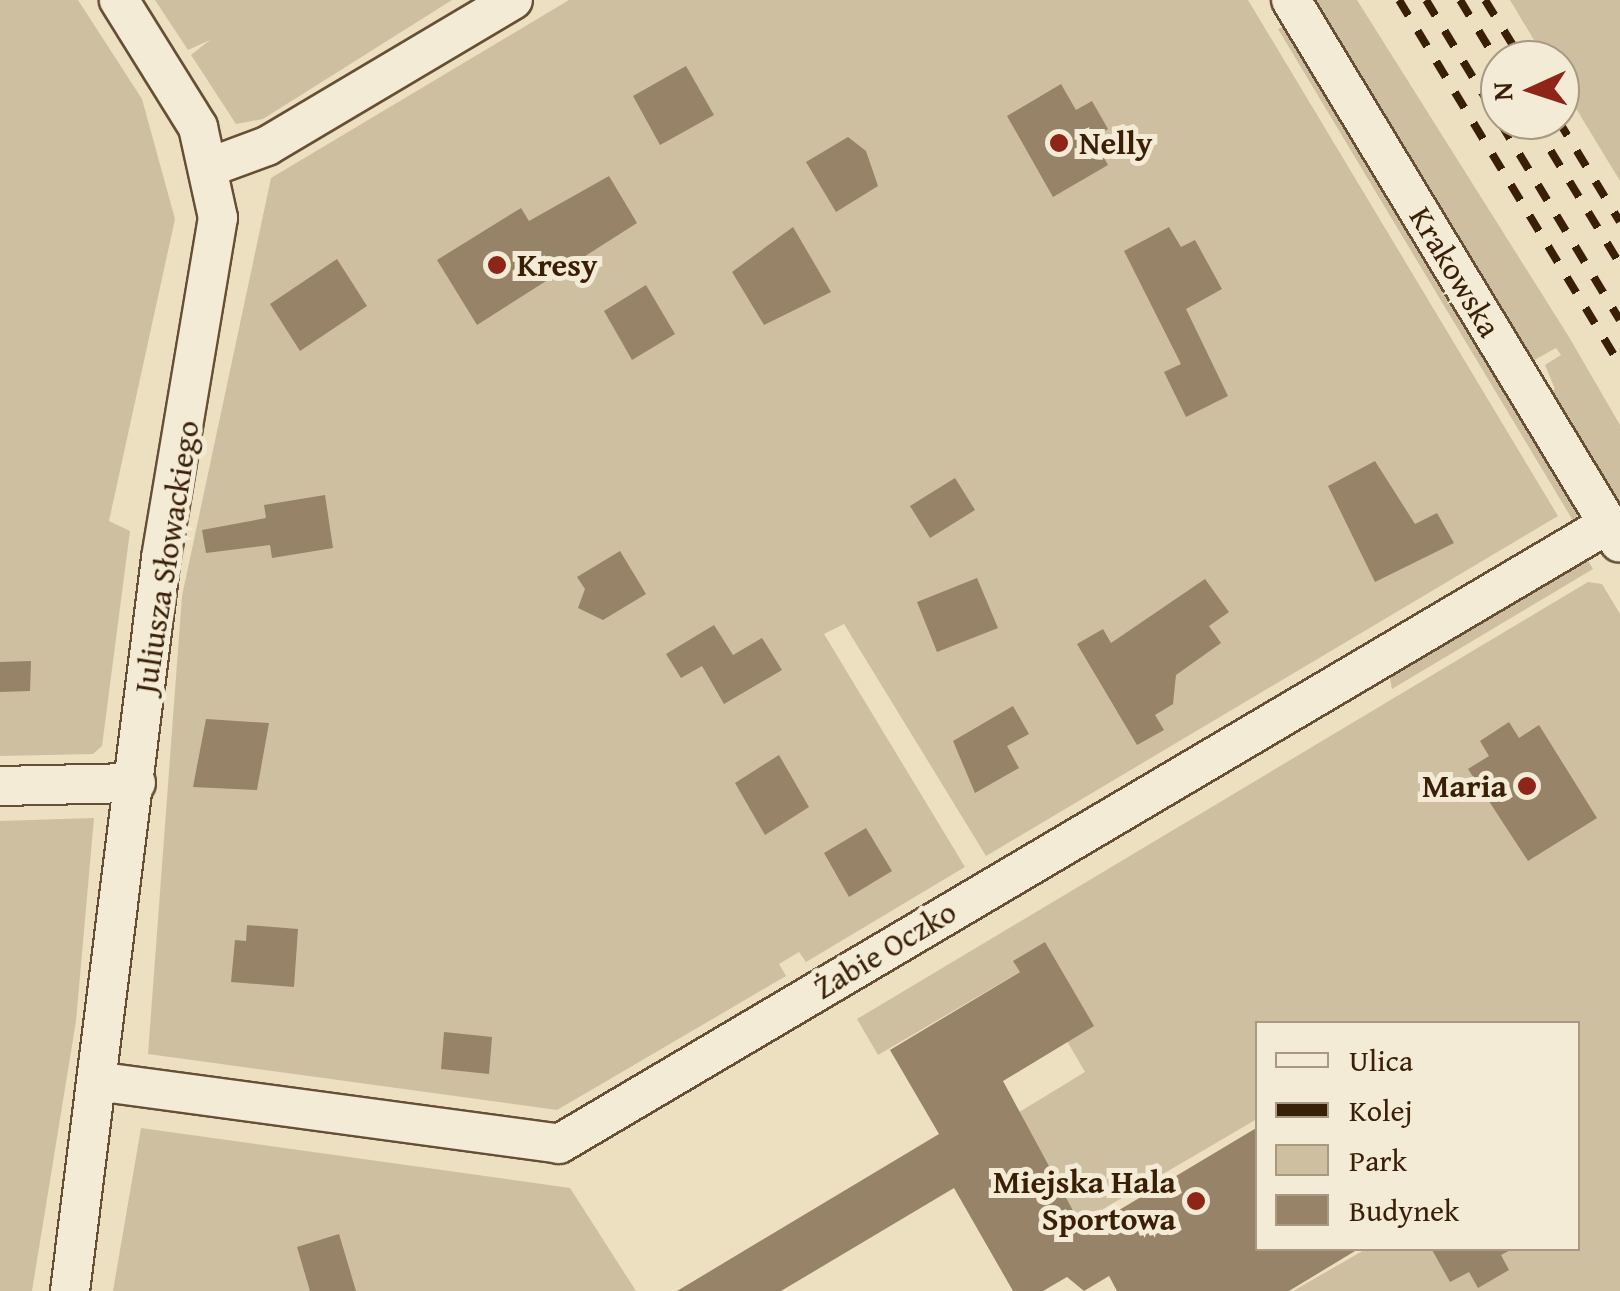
<!DOCTYPE html>
<meta charset="utf-8">
<style>
body{margin:0}
#map{position:relative;width:1620px;height:1291px;overflow:hidden;background:#ece0c0;font-family:"Gentium Book Plus",serif}
div>[style]{position:absolute}
[style*='--x']{left:calc(var(--x)*1px);top:calc(var(--y)*1px);width:calc(var(--w)*1px);rotate:calc(var(--a)*1deg)}
.green>*{inset:0;background:#cebfa1}
.building>*{inset:0;background:#978367}
.roads{filter:drop-shadow(2px 0 #664f35) drop-shadow(-2px 0 #664f35) drop-shadow(0 2px #664f35) drop-shadow(0 -2px #664f35)}
.minor>*{height:38px;margin:-19px;padding:0 19px;transform-origin:19px;border-radius:19px;background:#f3ebd6}
.rail>*{height:8px;margin-top:-4px;transform-origin:0;background:repeating-linear-gradient(90deg,#3a1f07 0 18px,transparent 0 36px)}
.dots>*{width:28px;height:28px;translate:-50% -50%;box-sizing:border-box;border:5px solid #f3ebd6;border-radius:50%}
span{translate:-50% -50%;white-space:nowrap;text-align:center;line-height:1.15;-webkit-text-stroke:10px #f3ebd6;paint-order:stroke}
.poi-label{font-size:32px;color:#3a1f07;font-weight:700}
.left{translate:0 -50%;text-align:left}
.right{translate:-100% -50%;text-align:right}
.street-label{font-size:32px;color:#3a1f07}
.legend{position:absolute;left:1255px;top:1021px;width:325px;height:230px;box-sizing:border-box;background:#f3ebd6;border:2px solid #a99983;margin:0;padding:12px 18px;list-style:none;font-size:30px;color:#3a1f07}
.legend li{display:flex;align-items:center;gap:20px;height:50px}
.legend b{width:50px;border:2px solid #a99983}
.north{position:absolute;left:1480px;top:40px;width:100px;height:100px;box-sizing:border-box;background:#f3ebd6;border:2px solid #a99983;border-radius:50%;rotate:267deg;font-size:28px;font-weight:700;line-height:40px;text-align:center;color:#3a1f07}
.north::after{content:'';display:block;margin:auto;width:35px;height:45px;background:#8f2418;clip-path:polygon(50% 0,100% 100%,50% 72%,0 100%)}
</style>
<div id="map">
<div class="green">
<i style="clip-path:polygon(0 0,78px 0,142px 99px,175px 219px,109px 521px,130px 531px,102px 746px,93px 754px,0 756px)"></i>
<i style="clip-path:polygon(155px 0,452px 0,263px 119px,236px 124px,191px 55px,210px 40px,188px 50px)"></i>
<i style="clip-path:polygon(569px 0,1248px 0,1558px 516px,986px 856px,844px 624px,824px 634px,965px 867px,806px 962px,799px 952px,779px 964px,786px 976px,557px 1110px,148px 1054px,182px 596px,271px 178px)"></i>
<i style="clip-path:polygon(1309px 0,1357px 0,1569px 337px,1620px 425px,1620px 509px,1548px 394px,1555px 389px,1545px 365px,1561px 355px,1556px 348px,1529px 363px)"></i>
<i style="clip-path:polygon(1510px 0,1620px 0,1620px 181px,1560px 82px,1560px 60px,1546px 60px)"></i>
<i style="clip-path:polygon(1291px 24px,1578px 511px,1575px 524px,1278px 29px)"></i>
<i style="clip-path:polygon(1586px 557px,1593px 569px,1392px 689px,1389px 673px)"></i>
<i style="clip-path:polygon(1588px 582px,1602px 584px,1620px 614px,1620px 1291px,1293px 1291px,1366px 1249px,1578px 1248px,1578px 1024px,1258px 1024px,1257px 1119px,1074px 1226px,1016px 1114px,1085px 1072px,1025px 969px,878px 1055px,857px 1019px)"></i>
<i style="clip-path:polygon(94px 818px,76px 1021px,32px 1291px,0 1291px,0 821px)"></i>
<i style="clip-path:polygon(141px 1128px,570px 1188px,636px 1291px,113px 1291px)"></i>
</div>
<div class="building">
<i style="clip-path:polygon(686px 66px,714px 115px,660px 145px,633px 96px)"></i>
<i style="clip-path:polygon(1061px 84px,1076px 110px,1092px 101px,1108px 129px,1093px 138px,1108px 165px,1053px 197px,1007px 116px)"></i>
<i style="clip-path:polygon(848px 137px,866px 151px,878px 186px,836px 212px,806px 162px)"></i>
<i style="clip-path:polygon(609px 176px,637px 223px,477px 325px,437px 260px,521px 208px,529px 221px)"></i>
<i style="clip-path:polygon(793px 227px,831px 292px,764px 325px,732px 272px)"></i>
<i style="clip-path:polygon(1169px 227px,1181px 247px,1195px 240px,1222px 289px,1186px 309px,1228px 396px,1186px 417px,1164px 372px,1181px 364px,1124px 251px)"></i>
<i style="clip-path:polygon(337px 259px,367px 306px,300px 351px,270px 304px)"></i>
<i style="clip-path:polygon(646px 285px,675px 334px,632px 360px,604px 311px)"></i>
<i style="clip-path:polygon(1375px 461px,1415px 524px,1437px 513px,1454px 543px,1375px 582px,1328px 486px)"></i>
<i style="clip-path:polygon(955px 478px,975px 510px,930px 538px,910px 506px)"></i>
<i style="clip-path:polygon(325px 495px,333px 548px,272px 558px,270px 545px,206px 553px,202px 530px,266px 518px,264px 505px)"></i>
<i style="clip-path:polygon(620px 551px,646px 594px,603px 620px,578px 608px,585px 589px,577px 577px)"></i>
<i style="clip-path:polygon(977px 578px,998px 628px,937px 652px,917px 602px)"></i>
<i style="clip-path:polygon(1205px 579px,1229px 612px,1209px 626px,1221px 643px,1176px 675px,1173px 704px,1155px 715px,1164px 730px,1137px 745px,1077px 644px,1103px 629px,1111px 643px)"></i>
<i style="clip-path:polygon(714px 625px,733px 655px,762px 638px,782px 670px,724px 704px,702px 666px,681px 678px,666px 654px)"></i>
<i style="clip-path:polygon(31px 661px,30px 691px,0 692px,0 662px)"></i>
<i style="clip-path:polygon(1013px 706px,1029px 734px,1007px 746px,1019px 768px,975px 793px,953px 741px)"></i>
<i style="clip-path:polygon(206px 719px,269px 723px,257px 790px,193px 787px)"></i>
<i style="clip-path:polygon(1509px 722px,1519px 738px,1539px 725px,1597px 818px,1528px 861px,1468px 769px,1489px 756px,1480px 741px)"></i>
<i style="clip-path:polygon(779px 755px,809px 807px,765px 835px,735px 783px)"></i>
<i style="clip-path:polygon(866px 828px,892px 871px,849px 897px,824px 853px)"></i>
<i style="clip-path:polygon(247px 925px,298px 929px,294px 987px,231px 982px,235px 940px,246px 941px)"></i>
<i style="clip-path:polygon(1045px 942px,1094px 1026px,1003px 1081px,1084px 1231px,1258px 1127px,1258px 1248px,1360px 1248px,1289px 1291px,1117px 1291px,1109px 1276px,1084px 1291px,1067px 1277px,1043px 1291px,1013px 1291px,954px 1188px,781px 1291px,677px 1291px,939px 1134px,890px 1050px,1020px 972px,1013px 961px)"></i>
<i style="clip-path:polygon(444px 1032px,492px 1037px,489px 1074px,441px 1069px)"></i>
<i style="clip-path:polygon(339px 1234px,356px 1291px,310px 1291px,297px 1247px)"></i>
<i style="clip-path:polygon(1431px 1248px,1514px 1248px,1501px 1255px,1509px 1270px,1478px 1288px,1469px 1272px,1450px 1282px)"></i>
</div>
<div class="roads">
<div class="minor">
<i style="--x:1291;--y:0;--w:634;--a:58.82"></i>
<i style="--x:213;--y:166;--w:58;--a:-20.3"></i>
<i style="--x:267;--y:146;--w:286;--a:-30.7"></i>
<i style="--x:0;--y:786;--w:136;--a:-1.3"></i>
<i style="--x:103;--y:1082;--w:460;--a:7.7"></i>
<i style="--x:559;--y:1144;--w:1219;--a:-30.58"></i>
<i style="--x:70;--y:1291;--w:739;--a:-82.92"></i>
<i style="--x:161;--y:558;--w:345;--a:-80.5"></i>
<i style="--x:218;--y:218;--w:93;--a:-102.4"></i>
<i style="--x:198;--y:127;--w:150;--a:-121.9"></i>
</div>
</div>
<div class="rail">
<i style="--x:1399;--y:0;--w:427;--a:58.8"></i>
<i style="--x:1426;--y:0;--w:374;--a:58.8"></i>
<i style="--x:1460;--y:0;--w:77;--a:58.8"></i>
<i style="--x:1485;--y:0;--w:70;--a:58.3"></i>
<i style="--x:1532;--y:120;--w:169;--a:58.6"></i>
<i style="--x:1558;--y:120;--w:119;--a:58.7"></i>
</div>
<div class="dots">
<i style="left:1059px;top:143px;background:#8f2418"></i>
<i style="left:497px;top:265px;background:#8f2418"></i>
<i style="left:1527px;top:786px;background:#8f2418"></i>
<i style="left:1196px;top:1201px;background:#8f2418"></i>
</div>
<div class="poi-label">
<span class="left" style="left:1079px;top:143px">Nelly</span>
<span class="left" style="left:517px;top:265px">Kresy</span>
<span class="right" style="left:1507px;top:786px">Maria</span>
<span class="right" style="left:1176px;top:1201px">Miejska Hala<br>Sportowa</span>
</div>
<div class="street-label">
<span style="left:1455px;top:272px;rotate:59deg">Krakowska</span>
<span style="left:167px;top:557px;rotate:-81deg">Juliusza Słowackiego</span>
<span style="left:885px;top:950px;rotate:-31deg">Żabie Oczko</span>
</div>
<ul class="legend">
<li><b style="height:12px;background:#f3ebd6"></b>Ulica</li>
<li><b style="height:12px;background:#3a1f07"></b>Kolej</li>
<li><b style="height:28px;background:#cebfa1"></b>Park</li>
<li><b style="height:28px;background:#978367"></b>Budynek</li>
</ul>
<div class="north">N</div>
</div>
